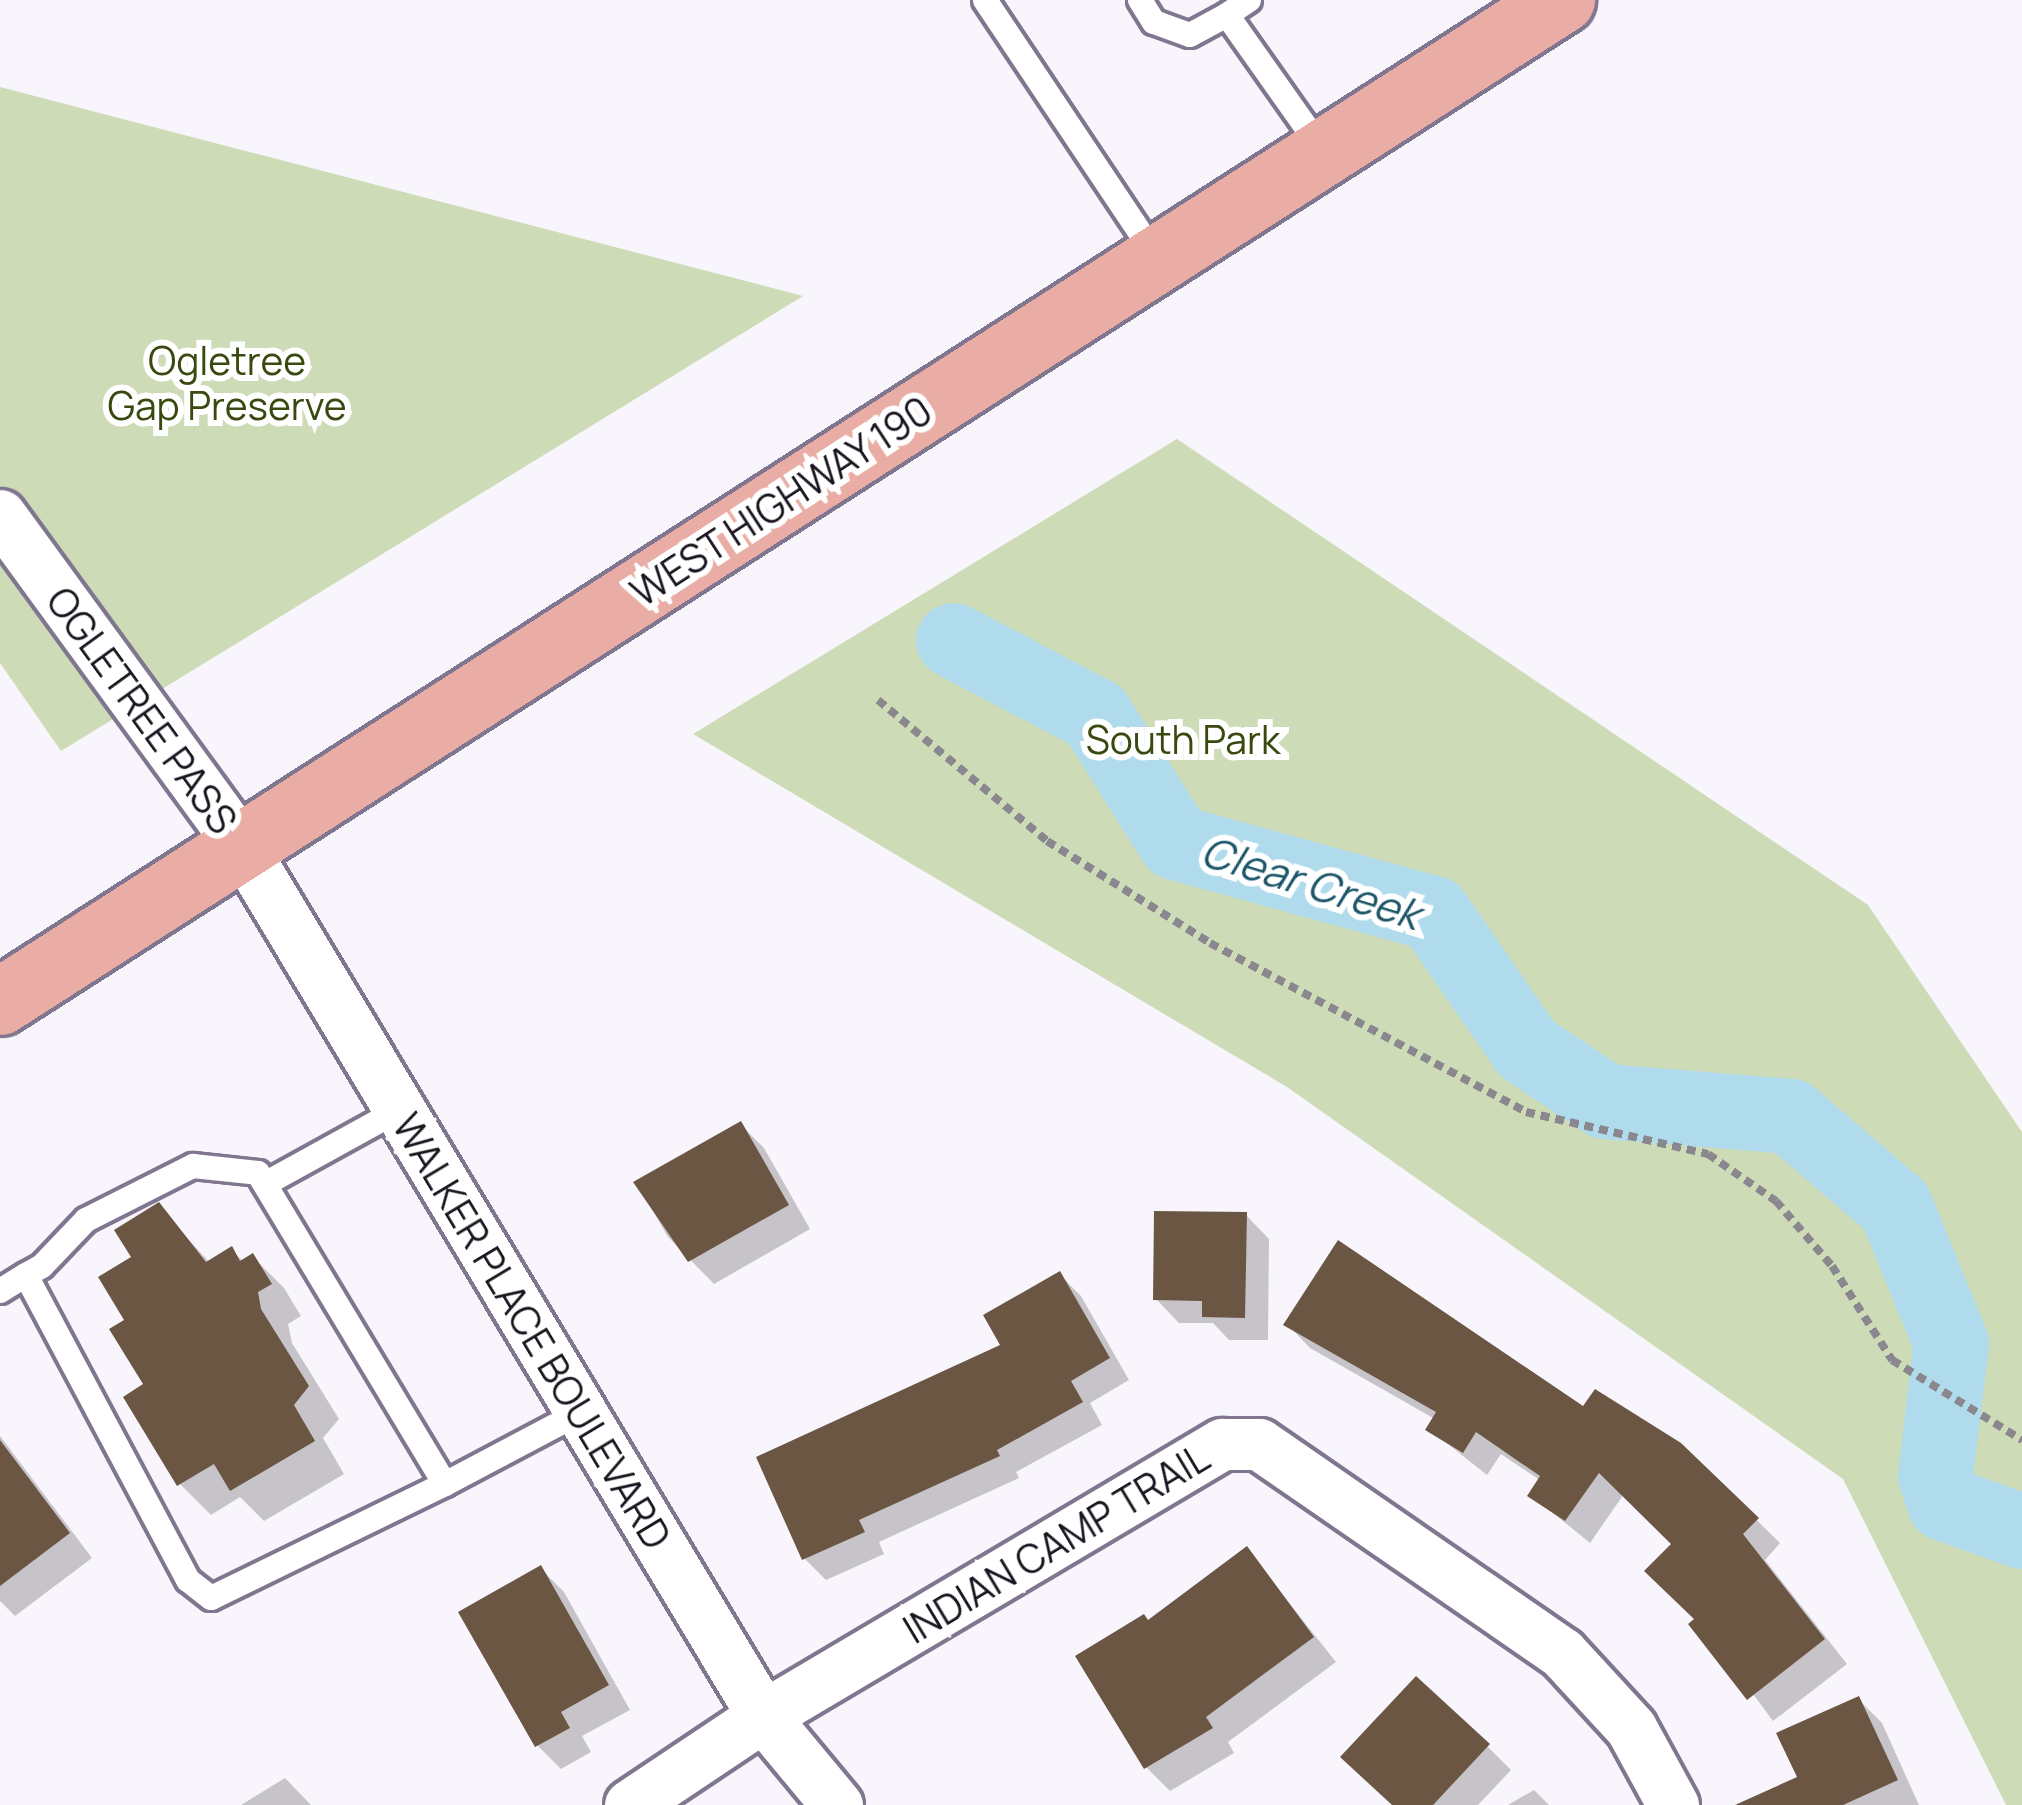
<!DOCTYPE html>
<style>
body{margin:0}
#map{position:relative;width:2022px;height:1805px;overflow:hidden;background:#f8f6fc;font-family:Manrope,sans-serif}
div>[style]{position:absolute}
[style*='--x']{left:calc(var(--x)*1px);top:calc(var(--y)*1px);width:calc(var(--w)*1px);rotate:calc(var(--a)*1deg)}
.green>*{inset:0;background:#cedbb7}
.shadow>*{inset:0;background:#0003}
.river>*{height:75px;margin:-37.5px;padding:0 37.5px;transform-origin:37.5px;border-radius:37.5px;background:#afdbec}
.building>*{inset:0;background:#6a5643}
.path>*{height:8px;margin-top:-4px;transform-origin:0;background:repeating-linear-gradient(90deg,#8a878f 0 9px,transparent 0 15px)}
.roads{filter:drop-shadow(3px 0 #80768f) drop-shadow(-3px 0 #80768f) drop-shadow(0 3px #80768f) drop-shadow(0 -3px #80768f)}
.service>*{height:24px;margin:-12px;padding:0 12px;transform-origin:12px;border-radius:12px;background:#fff}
.minor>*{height:51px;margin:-25.5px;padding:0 25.5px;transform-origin:25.5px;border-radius:25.5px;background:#fff}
.primary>*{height:66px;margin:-33px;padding:0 33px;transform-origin:33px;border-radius:33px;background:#e9ada5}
span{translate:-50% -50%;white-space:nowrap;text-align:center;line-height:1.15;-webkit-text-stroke:12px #fff;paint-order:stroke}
.park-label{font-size:39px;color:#3a490f}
.street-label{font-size:39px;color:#19151f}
.water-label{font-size:42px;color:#1d5669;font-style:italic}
</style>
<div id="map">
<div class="green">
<i style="clip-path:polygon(0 87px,803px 296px,61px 751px,0 663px)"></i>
<i style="clip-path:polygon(1177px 439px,1868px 905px,2022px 1132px,2022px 1805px,2006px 1805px,1843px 1479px,1287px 1087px,693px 734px)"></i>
</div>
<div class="shadow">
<i style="clip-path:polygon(740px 1124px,764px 1148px,810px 1229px,714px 1284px,668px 1237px,637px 1183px)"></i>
<i style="clip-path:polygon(158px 1206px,210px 1263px,231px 1250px,244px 1262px,253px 1257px,284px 1288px,301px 1316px,288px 1324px,292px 1343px,339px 1419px,323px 1438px,344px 1474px,264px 1521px,240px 1497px,211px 1515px,180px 1484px,147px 1385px,135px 1258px)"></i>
<i style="clip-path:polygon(1246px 1215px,1269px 1239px,1268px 1340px,1229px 1340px,1213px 1323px,1179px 1323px,1156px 1299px)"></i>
<i style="clip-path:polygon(1059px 1274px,1081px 1296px,1129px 1380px,1090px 1403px,1102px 1425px,1016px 1472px,1019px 1478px,879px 1542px,884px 1554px,826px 1580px,804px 1558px,1004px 1346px)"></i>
<i style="clip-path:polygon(1287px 1324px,1680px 1445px,1780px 1543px,1765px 1560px,1847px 1664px,1773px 1721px,1698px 1620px,1675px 1544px,1624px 1494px,1590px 1543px,1531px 1495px,1541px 1481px,1501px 1454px,1487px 1475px,1429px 1429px,1435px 1419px,1310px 1348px)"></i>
<i style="clip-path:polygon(0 1436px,92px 1558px,15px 1616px,0 1601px)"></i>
<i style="clip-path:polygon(1247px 1550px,1336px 1662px,1228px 1742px,1234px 1753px,1170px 1791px,1146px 1767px)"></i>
<i style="clip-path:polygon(541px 1569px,564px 1592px,630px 1710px,582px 1736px,591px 1752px,561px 1769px,537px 1745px)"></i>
<i style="clip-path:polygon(1858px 1699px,1882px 1723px,1919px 1805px,1796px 1805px,1801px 1778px)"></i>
<i style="clip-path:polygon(1487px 1746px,1511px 1770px,1478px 1805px,1394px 1805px)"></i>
<i style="clip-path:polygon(285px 1778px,311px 1805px,241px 1805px)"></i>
<i style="clip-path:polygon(1534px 1790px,1549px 1805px,1508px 1805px)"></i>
</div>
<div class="river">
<i style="--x:953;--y:640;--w:161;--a:27.8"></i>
<i style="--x:1095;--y:715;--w:150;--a:57.8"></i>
<i style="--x:1175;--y:842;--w:268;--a:15.4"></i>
<i style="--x:1433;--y:913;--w:164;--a:55.4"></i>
<i style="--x:1526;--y:1048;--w:95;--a:33.9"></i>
<i style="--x:1605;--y:1101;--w:186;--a:4.6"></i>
<i style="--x:1790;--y:1116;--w:138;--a:40.6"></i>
<i style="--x:1895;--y:1206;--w:148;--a:67.8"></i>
<i style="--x:1951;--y:1343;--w:133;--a:96.9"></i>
<i style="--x:1935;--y:1475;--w:29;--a:72"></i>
<i style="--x:1944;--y:1503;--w:83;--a:19.7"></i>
</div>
<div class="building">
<i style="clip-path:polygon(741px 1121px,789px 1205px,688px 1262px,633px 1182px)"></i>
<i style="clip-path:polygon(159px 1202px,206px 1262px,232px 1246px,240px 1261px,253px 1253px,272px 1284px,258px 1292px,261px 1309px,309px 1386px,294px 1405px,315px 1441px,230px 1491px,214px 1464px,177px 1486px,123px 1397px,143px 1384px,109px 1329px,124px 1320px,98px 1277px,131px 1257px,114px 1230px)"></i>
<i style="clip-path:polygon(1154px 1211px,1247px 1212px,1245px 1318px,1202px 1317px,1202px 1301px,1153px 1300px)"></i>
<i style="clip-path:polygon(1338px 1240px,1583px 1406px,1595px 1389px,1681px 1443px,1759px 1518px,1743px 1534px,1825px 1639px,1747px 1700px,1688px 1624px,1694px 1619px,1644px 1571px,1671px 1544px,1599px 1473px,1565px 1521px,1527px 1496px,1540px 1476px,1476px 1432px,1463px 1453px,1425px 1430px,1436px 1412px,1283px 1325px)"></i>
<i style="clip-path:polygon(1060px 1271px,1110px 1358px,1071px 1381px,1083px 1402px,997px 1450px,1000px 1456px,859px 1520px,865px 1532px,802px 1560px,756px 1457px,1000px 1345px,983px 1315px)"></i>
<i style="clip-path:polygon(0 1440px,70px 1533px,0 1586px)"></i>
<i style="clip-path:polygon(1247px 1546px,1314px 1637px,1206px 1717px,1213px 1728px,1144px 1769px,1075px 1656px,1144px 1614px,1148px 1620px)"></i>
<i style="clip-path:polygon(541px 1565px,609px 1685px,561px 1712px,570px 1728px,535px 1747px,458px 1612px)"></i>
<i style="clip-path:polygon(1416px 1676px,1490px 1744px,1433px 1805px,1392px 1805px,1340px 1757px)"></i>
<i style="clip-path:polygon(1859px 1696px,1898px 1780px,1843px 1805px,1735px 1805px,1797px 1777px,1776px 1733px)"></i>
</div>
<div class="path">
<i style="--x:878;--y:700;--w:220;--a:39.8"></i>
<i style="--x:1047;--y:841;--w:192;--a:32"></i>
<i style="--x:1210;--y:943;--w:358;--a:28.1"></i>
<i style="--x:1526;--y:1112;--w:187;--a:13"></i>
<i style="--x:1708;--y:1154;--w:83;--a:34.7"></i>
<i style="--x:1776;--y:1201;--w:86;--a:49.3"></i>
<i style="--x:1832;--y:1266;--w:112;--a:57.4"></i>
<i style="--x:1892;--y:1360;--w:153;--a:31.6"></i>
</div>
<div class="roads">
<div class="service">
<i style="--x:985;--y:0;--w:310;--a:56.3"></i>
<i style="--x:1140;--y:0;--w:26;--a:58"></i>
<i style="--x:1154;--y:22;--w:38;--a:20"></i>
<i style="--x:1190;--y:35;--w:42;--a:-28.4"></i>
<i style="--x:1249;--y:0;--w:27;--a:146"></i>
<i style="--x:1227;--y:15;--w:166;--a:54.8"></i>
<i style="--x:265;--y:1184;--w:153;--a:-28.9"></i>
<i style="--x:0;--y:1291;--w:31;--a:-32"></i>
<i style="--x:26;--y:1275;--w:18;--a:-29"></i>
<i style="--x:42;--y:1266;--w:64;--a:-46.3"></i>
<i style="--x:86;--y:1220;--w:120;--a:-26.8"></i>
<i style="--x:193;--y:1166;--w:65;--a:6.1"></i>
<i style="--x:258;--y:1173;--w:363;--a:59"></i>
<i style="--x:445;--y:1484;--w:260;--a:154"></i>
<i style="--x:211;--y:1598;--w:29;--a:-142"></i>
<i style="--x:188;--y:1580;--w:345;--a:-118"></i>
<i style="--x:445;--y:1484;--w:154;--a:-27.9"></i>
</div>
<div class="minor">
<i style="--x:0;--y:515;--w:411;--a:53.9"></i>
<i style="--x:242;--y:847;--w:1013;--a:59.06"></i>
<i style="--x:763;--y:1716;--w:116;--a:50.3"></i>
<i style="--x:630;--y:1805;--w:160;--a:-33.8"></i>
<i style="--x:763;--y:1716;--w:534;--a:-30.65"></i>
<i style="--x:1222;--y:1444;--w:37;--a:0"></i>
<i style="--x:1259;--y:1444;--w:368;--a:34.6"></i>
<i style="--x:1562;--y:1653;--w:102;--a:47.4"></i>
<i style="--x:1631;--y:1728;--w:88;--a:61.4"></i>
</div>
<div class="primary">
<i style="--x:0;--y:1002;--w:1856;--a:-32.68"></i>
</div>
</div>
<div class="park-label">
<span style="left:227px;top:383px">Ogletree<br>Gap Preserve</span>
<span style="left:1183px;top:739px">South Park</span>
</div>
<div class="street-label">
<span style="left:781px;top:501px;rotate:-33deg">WEST HIGHWAY 190</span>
<span style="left:142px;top:710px;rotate:54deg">OGLETREE PASS</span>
<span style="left:532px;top:1331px;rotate:59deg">WALKER PLACE BOULEVARD</span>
<span style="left:1056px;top:1543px;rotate:-31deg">INDIAN CAMP TRAIL</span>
</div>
<div class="water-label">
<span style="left:1311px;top:882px;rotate:17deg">Clear Creek</span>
</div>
</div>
